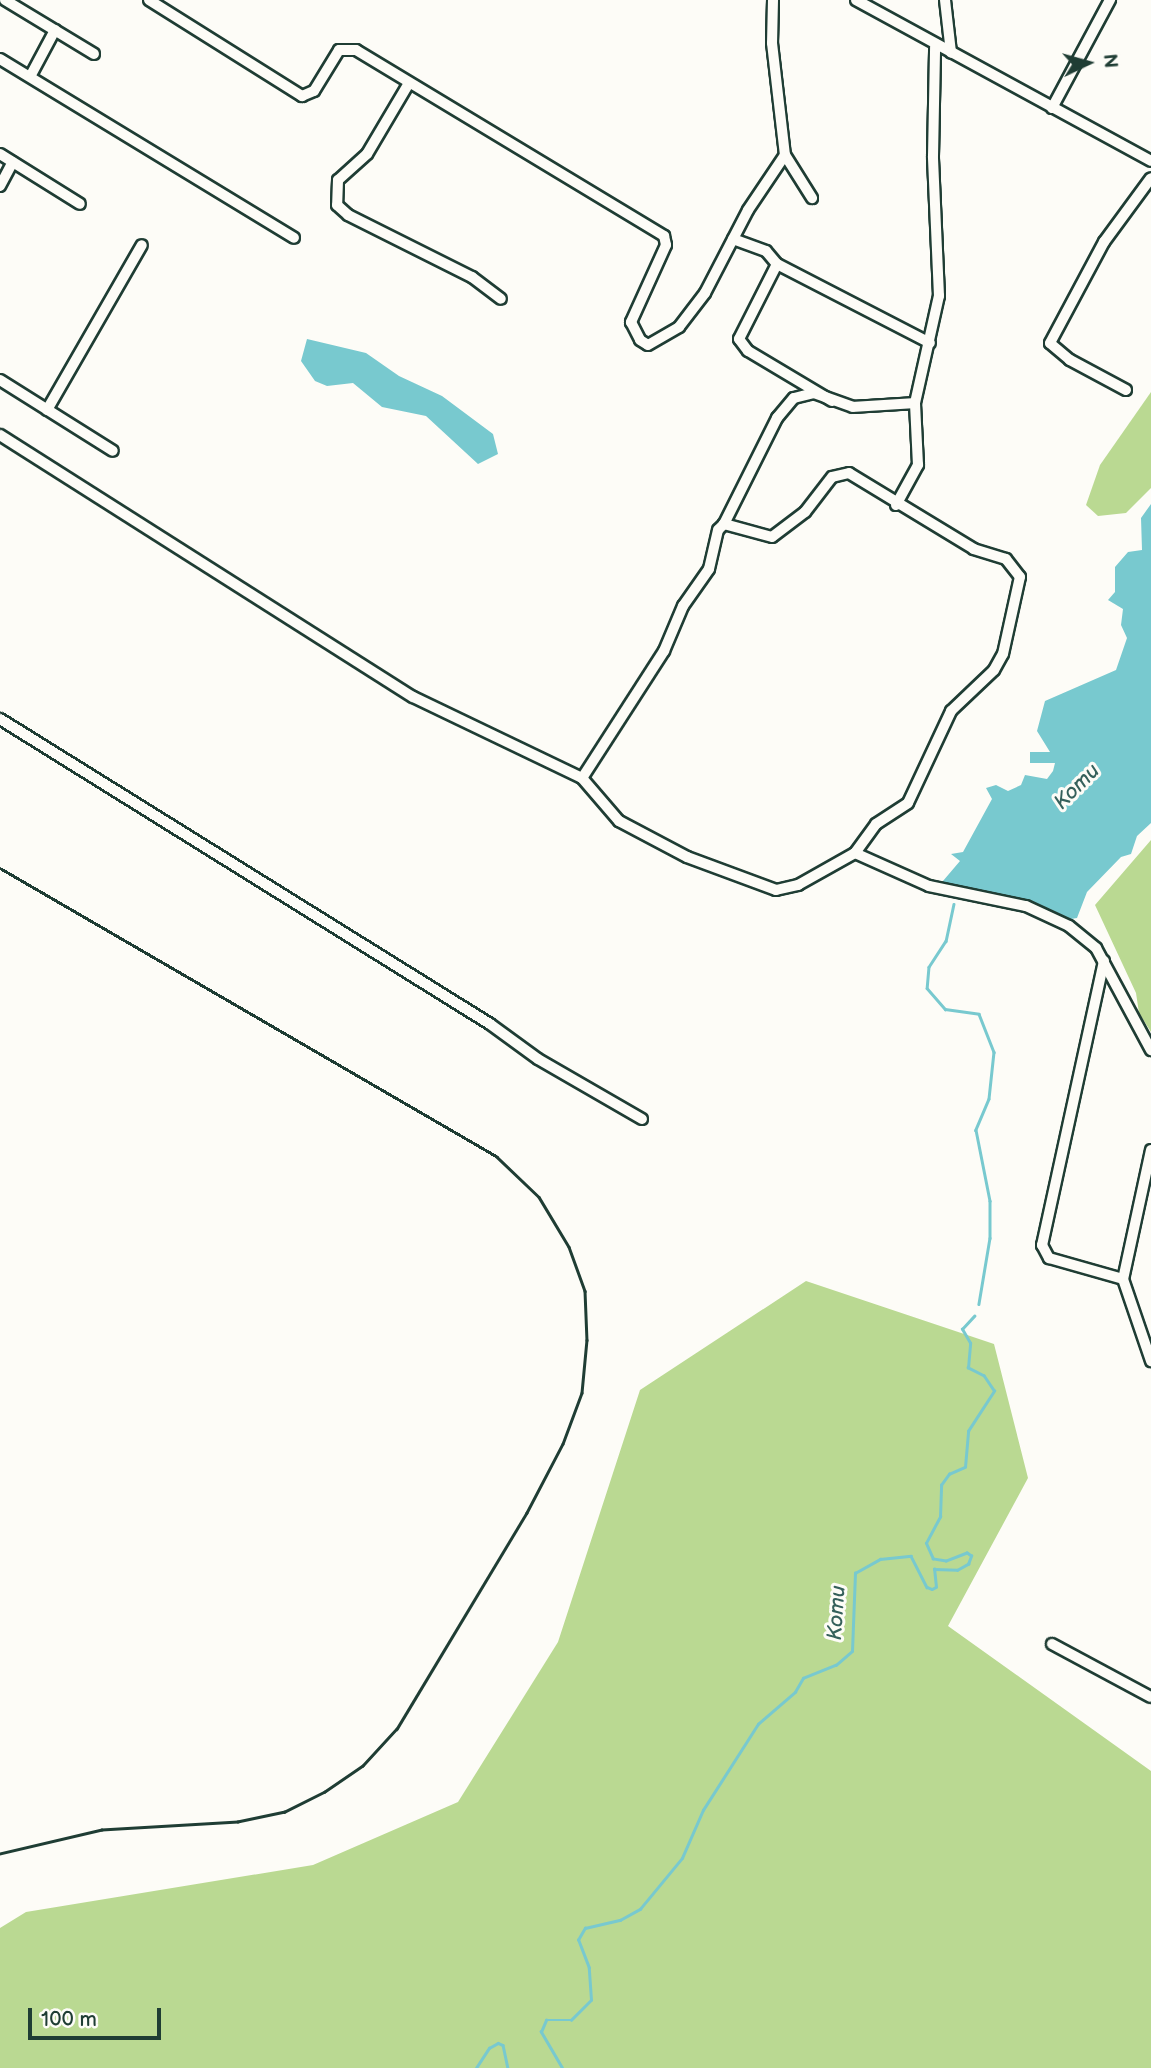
<!DOCTYPE html>
<style>
body{margin:0}
#map{position:relative;width:1151px;height:2068px;overflow:hidden;background:#fdfcf7;font-family:"Balsamiq Sans",sans-serif}
div>[style]{position:absolute}
[style*='--x']{left:calc(var(--x)*1px);top:calc(var(--y)*1px);width:calc(var(--w)*1px);rotate:calc(var(--a)*1deg)}
.green>*{inset:0;background:#bad992}
.water>*{inset:0;background:#78c9cf}
.stream>*{height:2.5px;margin:-1.25px;padding:0 1.25px;transform-origin:1.25px;border-radius:1.25px;background:#78c9cf}
.roads{filter:drop-shadow(2px 0 #1f3d34) drop-shadow(-2px 0 #1f3d34) drop-shadow(0 2px #1f3d34) drop-shadow(0 -2px #1f3d34)}
.minor>*{height:10px;margin:-5px;padding:0 5px;transform-origin:5px;border-radius:5px;background:#fdfcf7}
.rail>*{height:2.5px;margin:-1.25px;padding:0 1.25px;transform-origin:1.25px;border-radius:1.25px;background:#1f3d34}
span{translate:-50% -50%;white-space:nowrap;text-align:center;line-height:1.15;-webkit-text-stroke:6px #fdfcf7;paint-order:stroke}
.water-label{font-size:21px;color:#35605b;font-style:italic}
.north{position:absolute;left:1053px;top:28px;width:70px;height:70px;-webkit-text-stroke:5px #fdfcf7;paint-order:stroke;rotate:85deg;font-size:19px;font-weight:700;line-height:28px;text-align:center;color:#1f3d34}
.north::after{content:'';display:block;margin:auto;width:24px;height:32px;background:#1f3d34;clip-path:polygon(50% 0,100% 100%,50% 72%,0 100%)}
.scale{position:absolute;left:28px;top:2008px;width:133px;height:32px;box-sizing:border-box;border:4px solid #1f3d34;border-top:0;padding-left:9px;font-size:21px;line-height:24px;white-space:nowrap;color:#1f3d34;-webkit-text-stroke:5px #fdfcf7;paint-order:stroke}
</style>
<div id="map">
<div class="green">
<i style="clip-path:polygon(1151px 392px,1151px 488px,1126px 513px,1098px 516px,1086px 505px,1100px 465px)"></i>
<i style="clip-path:polygon(1151px 840px,1151px 1032px,1139px 1013px,1136px 993px,1095px 905px)"></i>
<i style="clip-path:polygon(806px 1281px,994px 1344px,1028px 1478px,948px 1626px,1151px 1771px,1151px 2068px,0 2068px,0 1928px,26px 1912px,313px 1865px,458px 1802px,558px 1642px,640px 1390px)"></i>
</div>
<div class="water">
<i style="clip-path:polygon(307px 339px,366px 353px,399px 376px,442px 396px,493px 434px,498px 454px,478px 464px,426px 416px,382px 407px,353px 383px,327px 386px,315px 381px,301px 361px)"></i>
<i style="clip-path:polygon(1151px 504px,1151px 823px,1137px 836px,1131px 854px,1121px 857px,1087px 892px,1077px 918px,1065px 920px,937px 888px,960px 861px,951px 854px,963px 852px,992px 799px,986px 788px,996px 785px,1008px 791px,1021px 785px,1025px 775px,1047px 779px,1053px 771px,1055px 763px,1030px 763px,1030px 752px,1050px 752px,1037px 731px,1045px 701px,1116px 670px,1127px 638px,1121px 625px,1123px 609px,1108px 600px,1115px 592px,1115px 567px,1128px 552px,1142px 550px,1141px 518px)"></i>
</div>
<div class="stream">
<i style="--x:954;--y:904;--w:38;--a:102"></i>
<i style="--x:946;--y:941;--w:31;--a:123"></i>
<i style="--x:929;--y:967;--w:21;--a:95"></i>
<i style="--x:927;--y:988;--w:28;--a:49"></i>
<i style="--x:945;--y:1009;--w:34;--a:8"></i>
<i style="--x:979;--y:1014;--w:41;--a:68.5"></i>
<i style="--x:994;--y:1052;--w:47;--a:96.1"></i>
<i style="--x:989;--y:1099;--w:34;--a:113"></i>
<i style="--x:976;--y:1130;--w:72;--a:78.8"></i>
<i style="--x:990;--y:1201;--w:37;--a:90"></i>
<i style="--x:990;--y:1238;--w:67;--a:99.5"></i>
<i style="--x:476;--y:2068;--w:24;--a:-57"></i>
<i style="--x:489;--y:2048;--w:10;--a:-29"></i>
<i style="--x:498;--y:2043;--w:5;--a:22"></i>
<i style="--x:503;--y:2045;--w:24;--a:78"></i>
<i style="--x:562;--y:2068;--w:42;--a:-120.3"></i>
<i style="--x:541;--y:2032;--w:13;--a:-67"></i>
<i style="--x:546;--y:2020;--w:25;--a:0"></i>
<i style="--x:571;--y:2020;--w:28;--a:-45"></i>
<i style="--x:591;--y:2000;--w:32;--a:-94"></i>
<i style="--x:589;--y:1968;--w:30;--a:-111"></i>
<i style="--x:578;--y:1940;--w:14;--a:-60"></i>
<i style="--x:585;--y:1928;--w:36;--a:-13"></i>
<i style="--x:620;--y:1920;--w:23;--a:-29"></i>
<i style="--x:640;--y:1909;--w:66;--a:-50.5"></i>
<i style="--x:682;--y:1858;--w:52;--a:-66.4"></i>
<i style="--x:703;--y:1810;--w:102;--a:-57.4"></i>
<i style="--x:758;--y:1724;--w:49;--a:-40.9"></i>
<i style="--x:795;--y:1692;--w:16;--a:-60"></i>
<i style="--x:803;--y:1678;--w:35;--a:-22"></i>
<i style="--x:836;--y:1665;--w:21;--a:-41"></i>
<i style="--x:852;--y:1651;--w:78;--a:-87.8"></i>
<i style="--x:855;--y:1573;--w:29;--a:-29"></i>
<i style="--x:880;--y:1559;--w:31;--a:-6"></i>
<i style="--x:911;--y:1556;--w:35;--a:63"></i>
<i style="--x:927;--y:1587;--w:5;--a:22"></i>
<i style="--x:932;--y:1589;--w:4;--a:-27"></i>
<i style="--x:936;--y:1587;--w:18;--a:-96"></i>
<i style="--x:934;--y:1569;--w:23;--a:2"></i>
<i style="--x:957;--y:1570;--w:13;--a:-29"></i>
<i style="--x:968;--y:1564;--w:9;--a:-69"></i>
<i style="--x:971;--y:1556;--w:5;--a:-143"></i>
<i style="--x:967;--y:1553;--w:22;--a:159"></i>
<i style="--x:946;--y:1561;--w:13;--a:-171"></i>
<i style="--x:933;--y:1559;--w:17;--a:-114"></i>
<i style="--x:926;--y:1543;--w:30;--a:-62"></i>
<i style="--x:940;--y:1517;--w:32;--a:-88"></i>
<i style="--x:941;--y:1485;--w:14;--a:-54"></i>
<i style="--x:949;--y:1474;--w:17;--a:-24"></i>
<i style="--x:965;--y:1467;--w:36;--a:-85"></i>
<i style="--x:968;--y:1431;--w:48;--a:-57"></i>
<i style="--x:994;--y:1391;--w:18;--a:-124"></i>
<i style="--x:984;--y:1376;--w:18;--a:-153"></i>
<i style="--x:968;--y:1368;--w:25;--a:-85"></i>
<i style="--x:970;--y:1343;--w:16;--a:-120"></i>
<i style="--x:962;--y:1329;--w:18;--a:-47"></i>
</div>
<div class="roads">
<div class="minor">
<i style="--x:5;--y:0;--w:104;--a:31.2"></i>
<i style="--x:149;--y:0;--w:181;--a:32.1"></i>
<i style="--x:302;--y:96;--w:13;--a:-23"></i>
<i style="--x:314;--y:91;--w:48;--a:-58.6"></i>
<i style="--x:339;--y:50;--w:17;--a:0"></i>
<i style="--x:356;--y:50;--w:360;--a:31.1"></i>
<i style="--x:664;--y:236;--w:9;--a:77"></i>
<i style="--x:666;--y:245;--w:85;--a:114.4"></i>
<i style="--x:631;--y:322;--w:20;--a:63"></i>
<i style="--x:640;--y:340;--w:9;--a:32"></i>
<i style="--x:648;--y:345;--w:36;--a:-30"></i>
<i style="--x:679;--y:327;--w:43;--a:-52.6"></i>
<i style="--x:705;--y:293;--w:93;--a:-62.6"></i>
<i style="--x:748;--y:210;--w:66;--a:-56.1"></i>
<i style="--x:773;--y:0;--w:43;--a:91.3"></i>
<i style="--x:772;--y:43;--w:113;--a:83.4"></i>
<i style="--x:785;--y:155;--w:51;--a:57.9"></i>
<i style="--x:856;--y:0;--w:336;--a:28.6"></i>
<i style="--x:945;--y:0;--w:53;--a:83.5"></i>
<i style="--x:0;--y:59;--w:344;--a:31.3"></i>
<i style="--x:31;--y:75;--w:51;--a:-61.9"></i>
<i style="--x:409;--y:83;--w:82;--a:120.6"></i>
<i style="--x:367;--y:154;--w:39;--a:138"></i>
<i style="--x:338;--y:180;--w:25;--a:92"></i>
<i style="--x:337;--y:205;--w:15;--a:42"></i>
<i style="--x:348;--y:215;--w:139;--a:26.6"></i>
<i style="--x:472;--y:277;--w:36;--a:37"></i>
<i style="--x:1052;--y:108;--w:123;--a:-61.8"></i>
<i style="--x:0;--y:154;--w:94;--a:32"></i>
<i style="--x:0;--y:186;--w:27;--a:-62"></i>
<i style="--x:733;--y:239;--w:35;--a:20"></i>
<i style="--x:766;--y:251;--w:17;--a:50"></i>
<i style="--x:0;--y:380;--w:133;--a:32.1"></i>
<i style="--x:1126;--y:390;--w:64;--a:-151.8"></i>
<i style="--x:1070;--y:360;--w:26;--a:-140"></i>
<i style="--x:1050;--y:343;--w:115;--a:-61.9"></i>
<i style="--x:1104;--y:242;--w:79;--a:-53.7"></i>
<i style="--x:832;--y:401;--w:98;--a:-149.2"></i>
<i style="--x:748;--y:351;--w:15;--a:-127"></i>
<i style="--x:739;--y:339;--w:84;--a:-63.1"></i>
<i style="--x:777;--y:264;--w:172;--a:27.3"></i>
<i style="--x:47;--y:410;--w:190;--a:-60.1"></i>
<i style="--x:0;--y:435;--w:489;--a:32.4"></i>
<i style="--x:413;--y:697;--w:187;--a:25.6"></i>
<i style="--x:582;--y:778;--w:57;--a:49.3"></i>
<i style="--x:619;--y:821;--w:77;--a:27.9"></i>
<i style="--x:687;--y:857;--w:95;--a:20.3"></i>
<i style="--x:776;--y:890;--w:23;--a:-13"></i>
<i style="--x:798;--y:885;--w:65;--a:-29.3"></i>
<i style="--x:855;--y:853;--w:36;--a:-54"></i>
<i style="--x:876;--y:824;--w:38;--a:-33"></i>
<i style="--x:908;--y:803;--w:102;--a:-64.9"></i>
<i style="--x:951;--y:711;--w:59;--a:-43.6"></i>
<i style="--x:994;--y:670;--w:18;--a:-61"></i>
<i style="--x:1003;--y:654;--w:79;--a:-77.6"></i>
<i style="--x:1020;--y:577;--w:23;--a:-128"></i>
<i style="--x:1006;--y:559;--w:34;--a:-163"></i>
<i style="--x:974;--y:549;--w:146;--a:-148.7"></i>
<i style="--x:849;--y:473;--w:17;--a:167"></i>
<i style="--x:832;--y:477;--w:44;--a:127.6"></i>
<i style="--x:805;--y:512;--w:41;--a:142.9"></i>
<i style="--x:772;--y:537;--w:50;--a:-164.8"></i>
<i style="--x:724;--y:524;--w:8;--a:135"></i>
<i style="--x:718;--y:530;--w:40;--a:103"></i>
<i style="--x:709;--y:569;--w:45;--a:125.1"></i>
<i style="--x:683;--y:606;--w:49;--a:112.9"></i>
<i style="--x:664;--y:651;--w:151;--a:122.8"></i>
<i style="--x:896;--y:505;--w:46;--a:-61.2"></i>
<i style="--x:918;--y:465;--w:62;--a:-92.8"></i>
<i style="--x:915;--y:403;--w:110;--a:-77.4"></i>
<i style="--x:939;--y:296;--w:140;--a:-92.5"></i>
<i style="--x:933;--y:156;--w:109;--a:-88.9"></i>
<i style="--x:724;--y:524;--w:119;--a:-63.4"></i>
<i style="--x:777;--y:418;--w:26;--a:-50"></i>
<i style="--x:794;--y:398;--w:21;--a:-14"></i>
<i style="--x:814;--y:393;--w:41;--a:19.7"></i>
<i style="--x:853;--y:407;--w:62;--a:-3.7"></i>
<i style="--x:0;--y:719;--w:577;--a:31.9"></i>
<i style="--x:490;--y:1024;--w:59;--a:36.1"></i>
<i style="--x:538;--y:1059;--w:120;--a:30"></i>
<i style="--x:855;--y:853;--w:81;--a:24"></i>
<i style="--x:929;--y:886;--w:99;--a:11.7"></i>
<i style="--x:1026;--y:906;--w:47;--a:24.9"></i>
<i style="--x:1069;--y:926;--w:35;--a:39"></i>
<i style="--x:1096;--y:948;--w:116;--a:61.7"></i>
<i style="--x:1104;--y:961;--w:291;--a:102.3"></i>
<i style="--x:1042;--y:1245;--w:15;--a:62"></i>
<i style="--x:1049;--y:1258;--w:77;--a:15.8"></i>
<i style="--x:1151;--y:1150;--w:132;--a:102.2"></i>
<i style="--x:1123;--y:1279;--w:87;--a:71.1"></i>
<i style="--x:1052;--y:1644;--w:112;--a:28.2"></i>
</div>
</div>
<div class="rail">
<i style="--x:0;--y:868;--w:574;--a:30.14"></i>
<i style="--x:496;--y:1156;--w:59;--a:43.6"></i>
<i style="--x:539;--y:1197;--w:58;--a:59"></i>
<i style="--x:569;--y:1247;--w:47;--a:70"></i>
<i style="--x:585;--y:1291;--w:49;--a:87.7"></i>
<i style="--x:587;--y:1340;--w:53;--a:95.4"></i>
<i style="--x:582;--y:1393;--w:54;--a:110.4"></i>
<i style="--x:563;--y:1444;--w:78;--a:117.6"></i>
<i style="--x:527;--y:1513;--w:252;--a:121"></i>
<i style="--x:397;--y:1729;--w:50;--a:132.6"></i>
<i style="--x:363;--y:1766;--w:46;--a:145.6"></i>
<i style="--x:325;--y:1792;--w:45;--a:153.4"></i>
<i style="--x:285;--y:1812;--w:48;--a:168"></i>
<i style="--x:238;--y:1822;--w:136;--a:176.6"></i>
<i style="--x:102;--y:1830;--w:105;--a:166.8"></i>
</div>
<div class="water-label">
<span style="left:1077px;top:787px;rotate:-45deg">Komu</span>
<span style="left:837px;top:1613px;rotate:-86deg">Komu</span>
</div>
<div class="north">N</div>
<div class="scale">100 m</div>
</div>
